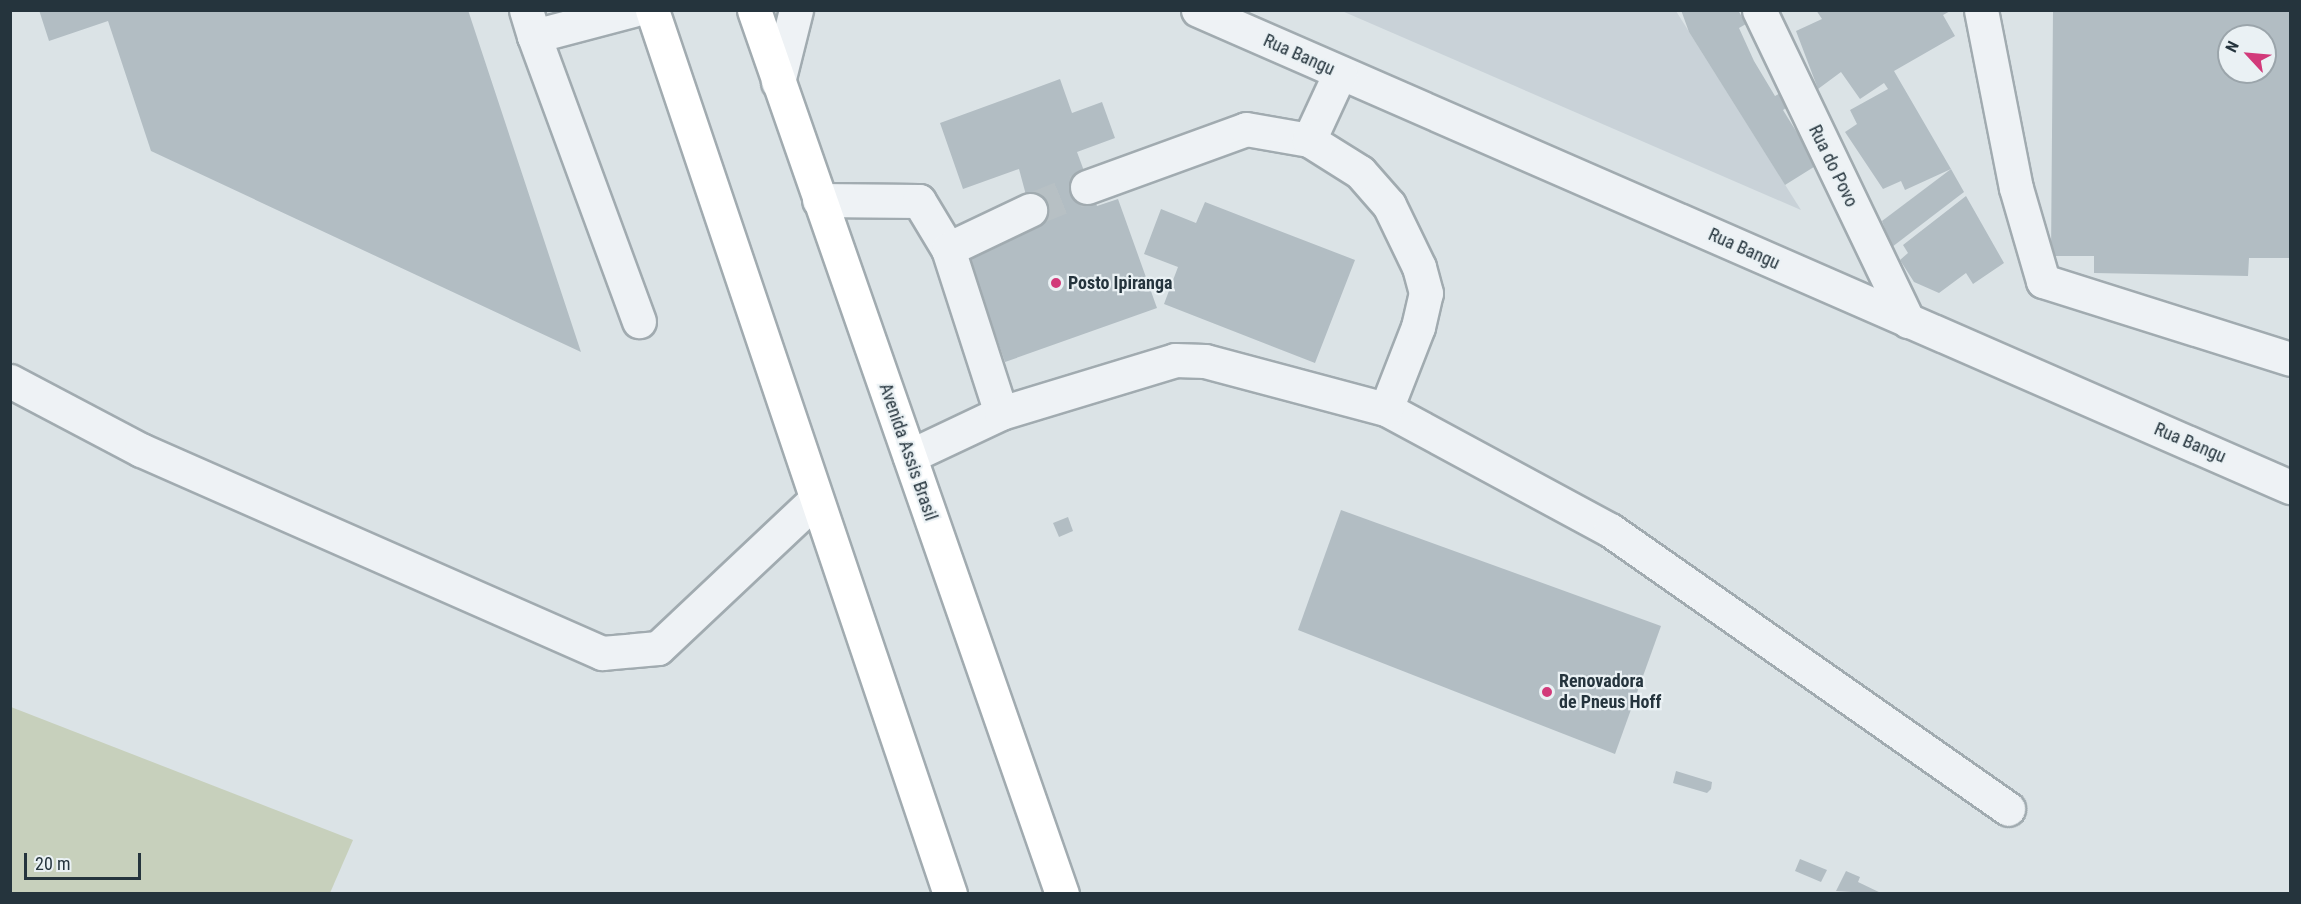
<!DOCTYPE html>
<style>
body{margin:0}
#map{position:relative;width:2301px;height:904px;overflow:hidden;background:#dbe3e6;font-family:"Roboto Condensed",sans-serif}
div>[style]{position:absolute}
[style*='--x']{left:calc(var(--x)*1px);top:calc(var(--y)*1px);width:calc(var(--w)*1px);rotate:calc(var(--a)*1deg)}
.built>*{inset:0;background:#c9d2d8}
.green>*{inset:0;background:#c7d0bc}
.building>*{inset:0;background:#b2bdc3}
.minor-tunnel>*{height:33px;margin-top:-16.5px;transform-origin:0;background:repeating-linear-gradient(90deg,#b7c0c4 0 33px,transparent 0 49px)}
.roads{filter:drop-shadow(2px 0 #a1abb0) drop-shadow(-2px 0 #a1abb0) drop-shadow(0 2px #a1abb0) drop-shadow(0 -2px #a1abb0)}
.minor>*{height:33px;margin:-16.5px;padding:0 16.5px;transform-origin:16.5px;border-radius:16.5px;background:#eef2f5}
.major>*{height:33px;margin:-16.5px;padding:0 16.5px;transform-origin:16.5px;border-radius:16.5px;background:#fff}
.dots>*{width:16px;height:16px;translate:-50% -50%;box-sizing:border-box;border:3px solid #eaf1f4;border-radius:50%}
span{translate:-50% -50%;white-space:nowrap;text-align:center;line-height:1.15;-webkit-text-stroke:4.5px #eaf1f4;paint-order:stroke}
.street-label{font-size:18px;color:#25343d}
.poi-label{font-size:18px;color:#25343d;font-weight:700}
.left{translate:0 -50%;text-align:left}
.frame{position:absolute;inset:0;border:12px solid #25343d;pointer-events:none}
.north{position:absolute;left:2217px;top:24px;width:60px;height:60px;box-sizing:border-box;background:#eaf1f4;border:2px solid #9ba5ab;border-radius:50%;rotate:296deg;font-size:16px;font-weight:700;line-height:24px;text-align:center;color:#25343d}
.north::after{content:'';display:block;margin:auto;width:21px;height:27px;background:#d23a7a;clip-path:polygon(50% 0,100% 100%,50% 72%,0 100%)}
.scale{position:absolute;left:24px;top:853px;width:117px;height:27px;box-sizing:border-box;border:3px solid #25343d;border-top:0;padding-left:8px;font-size:18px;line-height:21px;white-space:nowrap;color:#25343d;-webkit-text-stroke:4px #eaf1f4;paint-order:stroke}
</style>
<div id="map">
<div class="built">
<i style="clip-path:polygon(1342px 11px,1676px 11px,1801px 210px,1531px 93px)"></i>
</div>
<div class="green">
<i style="clip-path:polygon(11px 707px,353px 840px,330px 893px,11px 893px)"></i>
</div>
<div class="building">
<i style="clip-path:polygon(39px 10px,468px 10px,581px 352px,151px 151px,108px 21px,49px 41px)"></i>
<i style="clip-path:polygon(1681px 10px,1738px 10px,1746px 24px,1739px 28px,1754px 61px,1775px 96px,1782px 92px,1789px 106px,1783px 110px,1817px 165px,1785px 185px,1689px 32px)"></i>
<i style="clip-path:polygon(1816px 10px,1952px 10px,1943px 15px,1955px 36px,1894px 71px,1951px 169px,1905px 190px,1901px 181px,1883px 189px,1845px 132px,1857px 124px,1850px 110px,1888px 89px,1884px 83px,1860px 99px,1841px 72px,1818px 89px,1796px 31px,1822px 19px)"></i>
<i style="clip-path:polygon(evenodd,2053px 10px,2290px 10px,2290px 258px,2249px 258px,2248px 276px,2094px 273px,2094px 256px,2051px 256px,2053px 10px,2229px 36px,2265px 36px,2265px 72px,2229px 72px,2229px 36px)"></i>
<i style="clip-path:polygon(1060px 79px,1072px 113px,1102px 102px,1115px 138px,1077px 152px,1097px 206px,1118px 199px,1157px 308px,1005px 362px,966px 250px,1030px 210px,1019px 169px,963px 189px,940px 123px)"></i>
<i style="clip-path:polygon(1951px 169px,1964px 192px,1892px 247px,1882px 221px)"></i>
<i style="clip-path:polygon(1966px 196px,2004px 263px,1973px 284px,1966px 273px,1939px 293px,1914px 282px,1900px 260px,1908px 253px,1903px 245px)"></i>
<i style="clip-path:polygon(1205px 202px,1355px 260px,1315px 363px,1164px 304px,1178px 267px,1144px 254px,1161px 209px,1196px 223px)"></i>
<i style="clip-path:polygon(1341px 510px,1661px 626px,1615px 754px,1298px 630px)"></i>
<i style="clip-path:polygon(1068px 517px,1073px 531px,1059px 537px,1053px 523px)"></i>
<i style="clip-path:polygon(1676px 771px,1712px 782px,1711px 789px,1707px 793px,1673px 783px)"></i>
<i style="clip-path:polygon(1800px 859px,1827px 870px,1821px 882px,1795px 871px)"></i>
<i style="clip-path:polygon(1846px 871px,1860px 877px,1858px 882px,1883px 894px,1836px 891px)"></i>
</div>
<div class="minor-tunnel">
<i style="--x:1030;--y:210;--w:61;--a:-22"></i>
</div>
<div class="roads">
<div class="minor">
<i style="--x:526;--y:10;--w:27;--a:73"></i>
<i style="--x:534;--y:36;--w:102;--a:-14.7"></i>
<i style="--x:1198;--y:10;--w:1192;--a:23.6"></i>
<i style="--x:1759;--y:10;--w:345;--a:64.4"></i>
<i style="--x:1981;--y:10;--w:181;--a:78.9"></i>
<i style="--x:2016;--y:188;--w:97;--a:73.8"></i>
<i style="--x:2043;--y:281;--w:259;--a:17.5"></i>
<i style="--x:534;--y:36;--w:304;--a:69.8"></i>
<i style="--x:778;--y:82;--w:74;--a:-76"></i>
<i style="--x:1087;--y:187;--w:169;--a:-20"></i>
<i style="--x:1246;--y:129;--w:64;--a:9.9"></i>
<i style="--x:1309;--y:140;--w:74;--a:-65.2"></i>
<i style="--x:819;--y:200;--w:100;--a:0.6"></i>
<i style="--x:919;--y:201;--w:56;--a:58.9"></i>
<i style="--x:948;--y:249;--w:172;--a:72.1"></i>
<i style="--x:1001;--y:413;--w:101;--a:154.7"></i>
<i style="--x:948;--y:249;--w:91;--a:-25.4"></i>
<i style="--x:10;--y:381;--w:148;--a:27.8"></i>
<i style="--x:141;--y:450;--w:504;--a:23.77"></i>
<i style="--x:602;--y:653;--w:56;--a:-5.1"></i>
<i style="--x:658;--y:648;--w:217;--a:-43.3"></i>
<i style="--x:1386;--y:409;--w:255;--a:28.4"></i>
<i style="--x:1610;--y:530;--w:486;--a:35"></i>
<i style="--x:1001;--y:413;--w:182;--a:-16.9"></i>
<i style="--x:1175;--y:360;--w:30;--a:2"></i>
<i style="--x:1205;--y:361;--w:187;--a:14.9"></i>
<i style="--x:1386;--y:409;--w:88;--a:-68.7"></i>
<i style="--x:1418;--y:327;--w:35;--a:-77"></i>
<i style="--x:1426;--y:293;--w:27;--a:-105"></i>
<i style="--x:1419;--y:267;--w:69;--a:-115.8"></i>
<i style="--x:1389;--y:205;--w:44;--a:-131.3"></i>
<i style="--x:1360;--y:172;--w:60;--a:-147.9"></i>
</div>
<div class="major">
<i style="--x:652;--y:10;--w:933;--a:71.37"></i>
<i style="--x:754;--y:10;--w:936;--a:70.79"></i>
</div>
</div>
<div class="dots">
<i style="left:1056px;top:283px;background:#d23a7a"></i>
<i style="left:1547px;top:692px;background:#d23a7a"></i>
</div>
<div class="street-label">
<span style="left:1299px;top:55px;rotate:24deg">Rua Bangu</span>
<span style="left:1833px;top:166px;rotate:64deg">Rua do Povo</span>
<span style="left:1744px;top:249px;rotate:24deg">Rua Bangu</span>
<span style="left:2190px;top:443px;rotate:23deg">Rua Bangu</span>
<span style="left:908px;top:452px;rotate:71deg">Avenida Assis Brasil</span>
</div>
<div class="poi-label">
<span class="left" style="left:1068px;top:283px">Posto Ipiranga</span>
<span class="left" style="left:1559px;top:692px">Renovadora<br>de Pneus Hoff</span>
</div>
<div class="frame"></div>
<div class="north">N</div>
<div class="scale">20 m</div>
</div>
